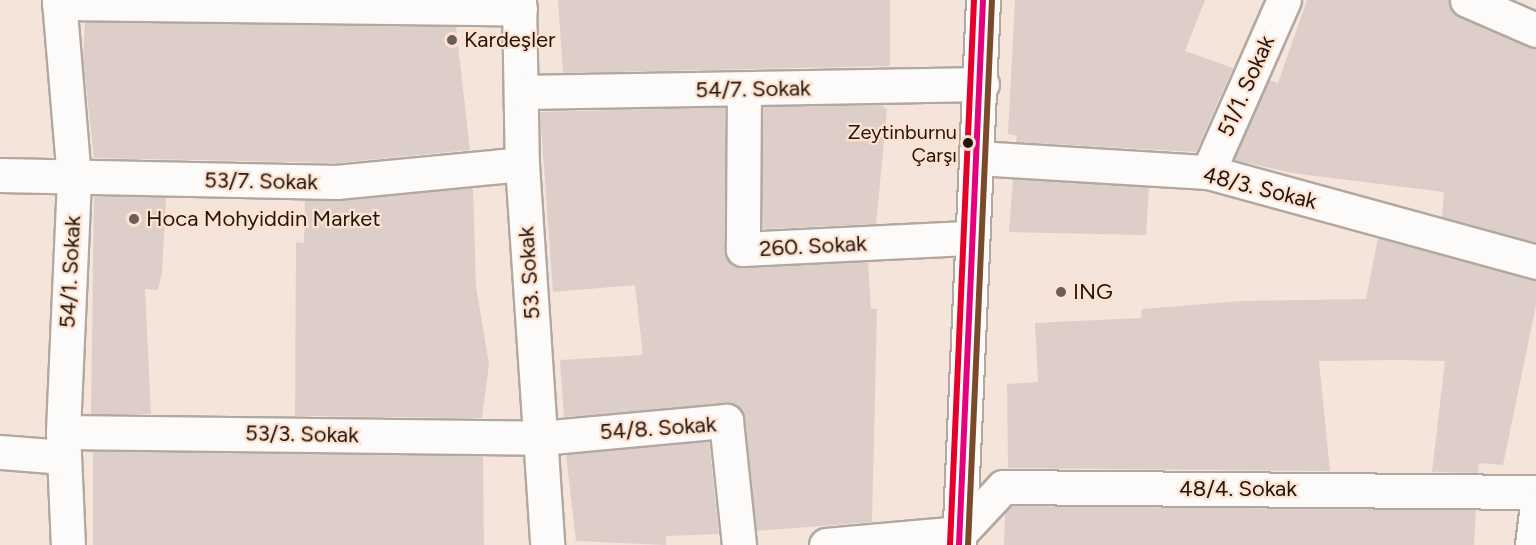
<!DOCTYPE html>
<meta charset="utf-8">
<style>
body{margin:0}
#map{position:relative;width:1536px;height:545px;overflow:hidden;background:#f4e4da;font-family:Figtree,sans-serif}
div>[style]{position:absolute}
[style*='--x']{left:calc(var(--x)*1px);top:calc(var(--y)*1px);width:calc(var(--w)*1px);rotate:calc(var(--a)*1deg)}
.building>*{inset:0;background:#ddcec9}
.roads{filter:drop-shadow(2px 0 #b3a8a0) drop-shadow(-2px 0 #b3a8a0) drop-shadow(0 2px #b3a8a0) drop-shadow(0 -2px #b3a8a0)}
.street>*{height:33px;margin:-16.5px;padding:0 16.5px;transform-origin:16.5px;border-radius:16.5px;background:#fdfbf9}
.secondary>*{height:33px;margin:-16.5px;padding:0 16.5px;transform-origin:16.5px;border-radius:16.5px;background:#fdfbf9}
.bus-1>*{height:6px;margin:-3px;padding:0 3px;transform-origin:3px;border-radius:3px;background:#e5007d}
.bus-2>*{height:6px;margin:-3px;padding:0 3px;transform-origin:3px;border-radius:3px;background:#7a4b2a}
.bus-3>*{height:6px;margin:-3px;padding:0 3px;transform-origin:3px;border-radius:3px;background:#e4002b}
.dots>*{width:16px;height:16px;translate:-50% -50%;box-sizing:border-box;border:3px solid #fee2cf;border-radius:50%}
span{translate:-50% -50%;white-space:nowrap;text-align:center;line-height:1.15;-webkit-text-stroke:4.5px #fee2cf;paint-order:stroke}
.bus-label{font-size:20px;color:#20160f}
.right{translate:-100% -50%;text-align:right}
.poi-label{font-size:22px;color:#20160f}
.left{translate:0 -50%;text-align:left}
.street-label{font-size:22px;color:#20160f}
</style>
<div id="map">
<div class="building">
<i style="clip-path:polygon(558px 0,890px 0,890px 66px,563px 73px)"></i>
<i style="clip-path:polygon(1015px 0,1205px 0,1185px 51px,1233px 68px,1196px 152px,1016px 142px,1017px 136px,1008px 134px)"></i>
<i style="clip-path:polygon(1307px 0,1449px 0,1460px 17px,1536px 48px,1536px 243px,1442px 217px,1444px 192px,1292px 173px,1234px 160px,1269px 80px,1278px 83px)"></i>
<i style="clip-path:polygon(85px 22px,456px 27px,470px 150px,335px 163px,94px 158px,83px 58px)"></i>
<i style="clip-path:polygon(882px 105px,887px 110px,876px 224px,762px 229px,763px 107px)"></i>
<i style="clip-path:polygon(725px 107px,727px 259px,744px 268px,868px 262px,871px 309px,877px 309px,872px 522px,756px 531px,745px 419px,733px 404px,564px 417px,560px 360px,643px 355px,635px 285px,553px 292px,540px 112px)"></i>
<i style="clip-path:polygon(1013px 179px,1149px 187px,1146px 235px,1009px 232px)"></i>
<i style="clip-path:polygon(473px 188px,476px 286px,489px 364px,482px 418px,295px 416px,296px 242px,304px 243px,305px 200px)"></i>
<i style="clip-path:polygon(94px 196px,166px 197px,162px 273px,158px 290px,145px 289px,151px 414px,91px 414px)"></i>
<i style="clip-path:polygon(1378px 238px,1536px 280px,1536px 305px,1503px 465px,1479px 463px,1478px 473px,1432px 472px,1445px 361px,1400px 360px,1319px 361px,1330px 471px,1008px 468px,1007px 384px,1038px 382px,1035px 323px,1141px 318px,1142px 309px,1242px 301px,1366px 299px)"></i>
<i style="clip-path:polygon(709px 441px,719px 534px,666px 536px,666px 545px,576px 541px,566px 455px)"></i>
<i style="clip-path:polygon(93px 451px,483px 456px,484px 545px,93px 545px)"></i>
<i style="clip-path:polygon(1011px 506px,1476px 510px,1474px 545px,1004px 545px,1005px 512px)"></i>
</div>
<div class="roads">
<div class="street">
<i style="--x:59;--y:0;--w:180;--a:85.2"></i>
<i style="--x:74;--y:179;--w:253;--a:92.5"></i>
<i style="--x:63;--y:432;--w:113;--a:87.5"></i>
<i style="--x:519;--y:0;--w:164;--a:89"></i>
<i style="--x:522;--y:164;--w:382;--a:86.2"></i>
<i style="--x:1467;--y:0;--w:75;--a:23.5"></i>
<i style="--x:59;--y:3;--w:461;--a:0.7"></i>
<i style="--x:744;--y:89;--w:160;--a:90.4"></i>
<i style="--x:743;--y:249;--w:228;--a:-2.8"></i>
<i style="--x:524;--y:92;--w:458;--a:-1"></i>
<i style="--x:977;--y:158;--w:231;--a:3.5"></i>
<i style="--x:1208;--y:172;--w:340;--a:15.3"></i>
<i style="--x:1208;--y:172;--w:188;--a:-66.2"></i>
<i style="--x:0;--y:175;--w:336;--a:1.2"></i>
<i style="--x:336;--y:182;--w:187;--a:-5.5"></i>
<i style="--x:63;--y:432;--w:478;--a:0.7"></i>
<i style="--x:541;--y:438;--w:186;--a:-5.3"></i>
<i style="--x:726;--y:421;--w:125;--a:84"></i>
<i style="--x:0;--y:452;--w:63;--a:4.5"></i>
<i style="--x:826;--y:545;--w:135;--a:-5.1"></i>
<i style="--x:960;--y:533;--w:63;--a:-46.9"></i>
<i style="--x:1003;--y:487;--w:533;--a:0.54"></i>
</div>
<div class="secondary">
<i style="--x:959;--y:545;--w:546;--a:-87.48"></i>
<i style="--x:1532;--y:545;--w:34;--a:-83"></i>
</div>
</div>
<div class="bus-1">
<i style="--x:959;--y:545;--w:546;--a:-87.48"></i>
</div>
<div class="bus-2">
<i style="--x:968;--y:545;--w:546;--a:-87.48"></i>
</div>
<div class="bus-3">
<i style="--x:950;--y:545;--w:546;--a:-87.48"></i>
</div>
<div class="dots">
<i style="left:452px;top:40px;background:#6a5e56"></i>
<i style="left:968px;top:143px;background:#20160f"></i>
<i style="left:134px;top:219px;background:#6a5e56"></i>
<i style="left:1061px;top:292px;background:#6a5e56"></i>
</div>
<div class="bus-label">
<span class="right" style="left:957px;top:144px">Zeytinburnu<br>Çarşı</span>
</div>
<div class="poi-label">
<span class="left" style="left:464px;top:40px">Kardeşler</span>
<span class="left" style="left:146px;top:219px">Hoca Mohyiddin Market</span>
<span class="left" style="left:1073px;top:292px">ING</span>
</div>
<div class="street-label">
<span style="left:1246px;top:86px;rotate:-66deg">51/1. Sokak</span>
<span style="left:753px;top:89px;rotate:-1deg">54/7. Sokak</span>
<span style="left:261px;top:181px;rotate:1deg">53/7. Sokak</span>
<span style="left:1260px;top:188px;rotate:14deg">48/3. Sokak</span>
<span style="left:813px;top:246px;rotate:-3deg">260. Sokak</span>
<span style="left:70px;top:272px;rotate:-87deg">54/1. Sokak</span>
<span style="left:529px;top:273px;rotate:-94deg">53. Sokak</span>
<span style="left:658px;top:428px;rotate:-4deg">54/8. Sokak</span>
<span style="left:302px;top:434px;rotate:1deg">53/3. Sokak</span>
<span style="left:1238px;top:489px">48/4. Sokak</span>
</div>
</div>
